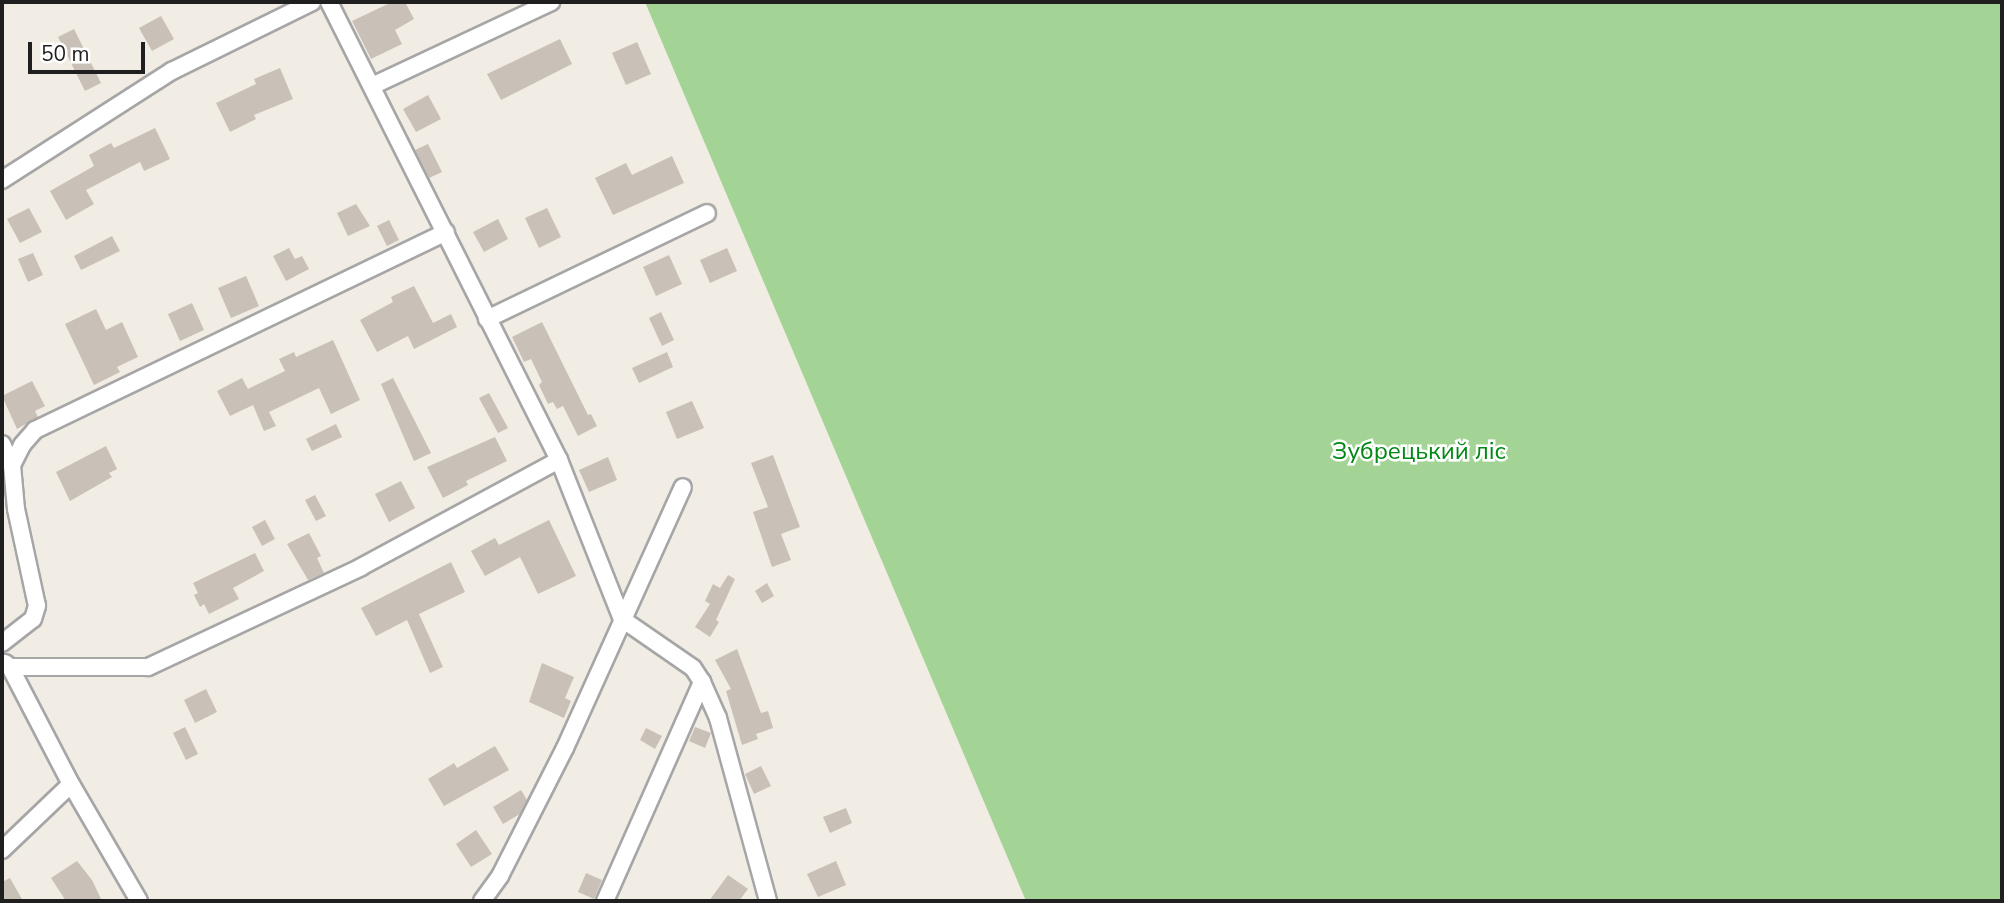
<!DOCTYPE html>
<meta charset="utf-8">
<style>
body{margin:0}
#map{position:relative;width:2004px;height:903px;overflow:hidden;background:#f1ede4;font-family:"Nunito Sans",sans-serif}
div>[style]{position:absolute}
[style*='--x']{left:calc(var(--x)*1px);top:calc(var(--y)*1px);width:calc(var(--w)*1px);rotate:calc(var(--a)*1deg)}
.forest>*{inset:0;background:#a4d495}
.building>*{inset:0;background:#c9c0b7}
.roads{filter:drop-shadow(2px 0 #a6a6a6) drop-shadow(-2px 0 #a6a6a6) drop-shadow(0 2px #a6a6a6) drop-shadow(0 -2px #a6a6a6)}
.minor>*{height:16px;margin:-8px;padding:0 8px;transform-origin:8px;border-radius:8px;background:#fff}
span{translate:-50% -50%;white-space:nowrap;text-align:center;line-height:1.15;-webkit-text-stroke:5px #fff;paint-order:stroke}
.park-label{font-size:24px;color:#018913}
.frame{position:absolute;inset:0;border:4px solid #1f1f1f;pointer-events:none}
.scale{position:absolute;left:28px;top:42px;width:117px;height:32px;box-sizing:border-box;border:4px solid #1f1f1f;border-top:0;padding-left:9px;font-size:21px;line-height:24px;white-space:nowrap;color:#1f1f1f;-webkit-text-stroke:5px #fff;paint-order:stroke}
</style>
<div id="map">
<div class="forest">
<i style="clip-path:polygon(645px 2px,2002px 2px,2002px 901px,1026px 901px)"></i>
</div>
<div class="building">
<i style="clip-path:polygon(392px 2px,405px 2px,414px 19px,395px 30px,402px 44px,371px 59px,352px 21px)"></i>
<i style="clip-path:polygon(161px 16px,174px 39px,152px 51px,139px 28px)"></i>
<i style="clip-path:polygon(74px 29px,101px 83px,85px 91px,58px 37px)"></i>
<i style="clip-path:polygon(560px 39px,572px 64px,501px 100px,487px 74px)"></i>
<i style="clip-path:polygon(637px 42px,651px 74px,626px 85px,612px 53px)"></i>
<i style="clip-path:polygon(280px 68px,293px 99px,254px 115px,256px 119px,230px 132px,216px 103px,256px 84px,254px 79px)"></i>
<i style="clip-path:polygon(428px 95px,441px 119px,416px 132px,403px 109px)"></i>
<i style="clip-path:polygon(155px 128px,170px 159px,144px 171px,140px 162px,86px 190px,94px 204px,66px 220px,50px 191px,94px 166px,89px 155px,111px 143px,114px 148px)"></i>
<i style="clip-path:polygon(428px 144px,442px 172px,429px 178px,415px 150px)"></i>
<i style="clip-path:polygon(672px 156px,684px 183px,613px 215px,595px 178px,626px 163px,632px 175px)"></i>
<i style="clip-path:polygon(356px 204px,370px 226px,348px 236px,337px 213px)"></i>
<i style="clip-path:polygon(29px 208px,42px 232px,20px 243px,7px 219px)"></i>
<i style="clip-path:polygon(547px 208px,561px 237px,539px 248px,525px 218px)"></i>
<i style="clip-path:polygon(498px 219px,508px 239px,484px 252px,473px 232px)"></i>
<i style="clip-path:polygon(389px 220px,399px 240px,387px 246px,377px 226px)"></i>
<i style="clip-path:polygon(112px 236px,120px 251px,81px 270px,74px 256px)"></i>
<i style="clip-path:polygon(289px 248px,295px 259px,302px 256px,309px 269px,286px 281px,273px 256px)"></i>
<i style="clip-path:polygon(727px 248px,737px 271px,710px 283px,700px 260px)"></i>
<i style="clip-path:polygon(33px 253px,43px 275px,28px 282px,18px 259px)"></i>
<i style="clip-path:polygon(669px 255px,682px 284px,656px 296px,643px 267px)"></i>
<i style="clip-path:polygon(246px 276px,259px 306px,231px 318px,218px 288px)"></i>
<i style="clip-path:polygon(414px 286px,433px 323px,451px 314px,457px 327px,414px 349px,408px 336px,377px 352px,360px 320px,393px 302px,391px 297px)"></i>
<i style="clip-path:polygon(192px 303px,204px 330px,180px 341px,168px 314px)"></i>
<i style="clip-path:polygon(96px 309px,106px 330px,122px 322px,138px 357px,117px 367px,120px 372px,94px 385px,65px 324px)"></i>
<i style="clip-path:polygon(661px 312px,674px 340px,662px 346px,649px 318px)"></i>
<i style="clip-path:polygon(542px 322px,588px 415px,591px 414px,597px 426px,578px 436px,563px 406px,557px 409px,553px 402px,548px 404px,539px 385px,542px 382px,531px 359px,524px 362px,512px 337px)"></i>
<i style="clip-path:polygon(333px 340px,360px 400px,331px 414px,319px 388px,269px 412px,276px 426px,264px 431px,253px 405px,230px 416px,217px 391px,242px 378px,248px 389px,285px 371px,279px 359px,294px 352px,296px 357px)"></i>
<i style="clip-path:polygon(667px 352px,673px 367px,639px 383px,632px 368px)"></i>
<i style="clip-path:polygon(393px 378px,431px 453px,414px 461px,381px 384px)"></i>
<i style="clip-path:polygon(32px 381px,45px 406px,35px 411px,38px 417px,17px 429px,2px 396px)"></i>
<i style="clip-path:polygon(489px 393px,508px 428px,498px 433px,479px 398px)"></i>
<i style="clip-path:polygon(692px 401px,704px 428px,677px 439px,666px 412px)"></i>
<i style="clip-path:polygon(336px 424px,342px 437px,312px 451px,306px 439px)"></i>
<i style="clip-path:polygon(495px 437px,507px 461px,466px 481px,468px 485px,443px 498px,427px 467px)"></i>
<i style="clip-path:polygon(106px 446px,117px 469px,109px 473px,112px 477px,70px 501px,56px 472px)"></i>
<i style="clip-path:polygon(773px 455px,800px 527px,781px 534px,791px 560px,772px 567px,753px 512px,768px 507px,751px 463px)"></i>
<i style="clip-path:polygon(608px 457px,617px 480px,589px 492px,579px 470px)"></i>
<i style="clip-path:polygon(401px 481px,415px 508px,389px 522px,375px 494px)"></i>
<i style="clip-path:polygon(315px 495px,326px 516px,316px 521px,305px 500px)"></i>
<i style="clip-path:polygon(265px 520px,275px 539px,262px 546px,252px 527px)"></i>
<i style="clip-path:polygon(549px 520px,576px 576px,538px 594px,520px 557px,485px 576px,471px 551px,495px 538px,499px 545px)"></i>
<i style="clip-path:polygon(309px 533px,321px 556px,317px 558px,324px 573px,308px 580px,287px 544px)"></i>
<i style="clip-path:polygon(255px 553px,264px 571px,233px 588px,239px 599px,209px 614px,204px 604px,200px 607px,194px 595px,198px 593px,193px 583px)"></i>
<i style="clip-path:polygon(451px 562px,465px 592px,419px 614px,443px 667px,430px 673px,407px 620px,376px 636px,361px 608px)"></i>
<i style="clip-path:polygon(728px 575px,735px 579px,716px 620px,719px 622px,710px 637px,695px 627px,710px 604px,705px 601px,713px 584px,720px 588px)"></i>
<i style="clip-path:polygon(767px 583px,774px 596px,762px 603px,755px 591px)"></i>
<i style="clip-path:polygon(737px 649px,761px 713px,768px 711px,773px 728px,756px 734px,758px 739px,742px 745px,726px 691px,731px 689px,715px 660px)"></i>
<i style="clip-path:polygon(542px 663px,574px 677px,565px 698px,571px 701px,564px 718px,529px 702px)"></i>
<i style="clip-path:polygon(206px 689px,217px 712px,195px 723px,184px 700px)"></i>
<i style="clip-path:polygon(185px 727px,198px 754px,186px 760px,173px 733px)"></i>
<i style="clip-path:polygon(695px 727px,711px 733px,705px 748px,689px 741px)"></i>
<i style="clip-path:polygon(646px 728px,662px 736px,655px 749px,640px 740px)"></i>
<i style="clip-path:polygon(495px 746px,509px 770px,444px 806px,428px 779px,454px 763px,457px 768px)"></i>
<i style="clip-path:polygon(761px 766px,771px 786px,754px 794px,745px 774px)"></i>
<i style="clip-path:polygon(521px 790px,527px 800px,520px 814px,503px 824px,493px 807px)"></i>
<i style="clip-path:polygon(846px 808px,852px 823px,830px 833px,823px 817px)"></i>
<i style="clip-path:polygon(476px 830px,492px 854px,471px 867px,456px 844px)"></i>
<i style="clip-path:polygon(77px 861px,92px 880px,102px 901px,66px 901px,51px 878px)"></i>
<i style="clip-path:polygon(836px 861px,846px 885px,818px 897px,807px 874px)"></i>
<i style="clip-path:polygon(586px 873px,602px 880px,594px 899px,578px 892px)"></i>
<i style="clip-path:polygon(728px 875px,748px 889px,739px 901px,709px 901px)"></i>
<i style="clip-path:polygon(10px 878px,23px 901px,2px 901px,2px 882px)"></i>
</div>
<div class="roads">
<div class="minor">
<i style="--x:329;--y:2;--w:513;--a:63.33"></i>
<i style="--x:559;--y:460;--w:171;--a:68.4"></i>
<i style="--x:622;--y:619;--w:86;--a:34.6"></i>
<i style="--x:693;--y:668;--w:17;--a:57"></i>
<i style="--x:702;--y:682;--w:39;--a:66"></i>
<i style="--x:718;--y:718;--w:190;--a:74.7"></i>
<i style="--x:372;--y:86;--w:198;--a:-25.1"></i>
<i style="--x:2;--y:180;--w:202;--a:-32.7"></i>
<i style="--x:172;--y:71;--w:156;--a:-26.2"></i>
<i style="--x:487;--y:319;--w:244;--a:-25.7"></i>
<i style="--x:2;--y:444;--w:23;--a:65"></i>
<i style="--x:2;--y:643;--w:39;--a:-38"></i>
<i style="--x:33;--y:619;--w:14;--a:-73"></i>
<i style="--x:37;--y:606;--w:99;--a:-102.2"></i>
<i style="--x:16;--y:509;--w:44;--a:-95.2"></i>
<i style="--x:12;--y:465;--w:22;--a:-63"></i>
<i style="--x:22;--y:445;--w:20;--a:-49"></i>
<i style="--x:35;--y:430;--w:456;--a:-25.7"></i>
<i style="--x:5;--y:663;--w:6;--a:39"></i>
<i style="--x:10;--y:667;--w:132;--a:62.5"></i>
<i style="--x:71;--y:784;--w:135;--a:59.8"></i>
<i style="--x:10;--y:667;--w:138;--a:0"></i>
<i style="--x:148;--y:667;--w:235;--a:-25.1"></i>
<i style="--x:361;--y:567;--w:225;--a:-28.4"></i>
<i style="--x:2;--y:850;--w:95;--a:-43.7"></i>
<i style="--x:482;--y:901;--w:31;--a:-54"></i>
<i style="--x:500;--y:876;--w:144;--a:-63.1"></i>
<i style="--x:565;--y:748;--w:286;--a:-65.7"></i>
<i style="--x:605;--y:901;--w:240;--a:-66.1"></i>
</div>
</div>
<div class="park-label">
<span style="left:1419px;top:452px">Зубрецький ліс</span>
</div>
<div class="frame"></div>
<div class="scale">50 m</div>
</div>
